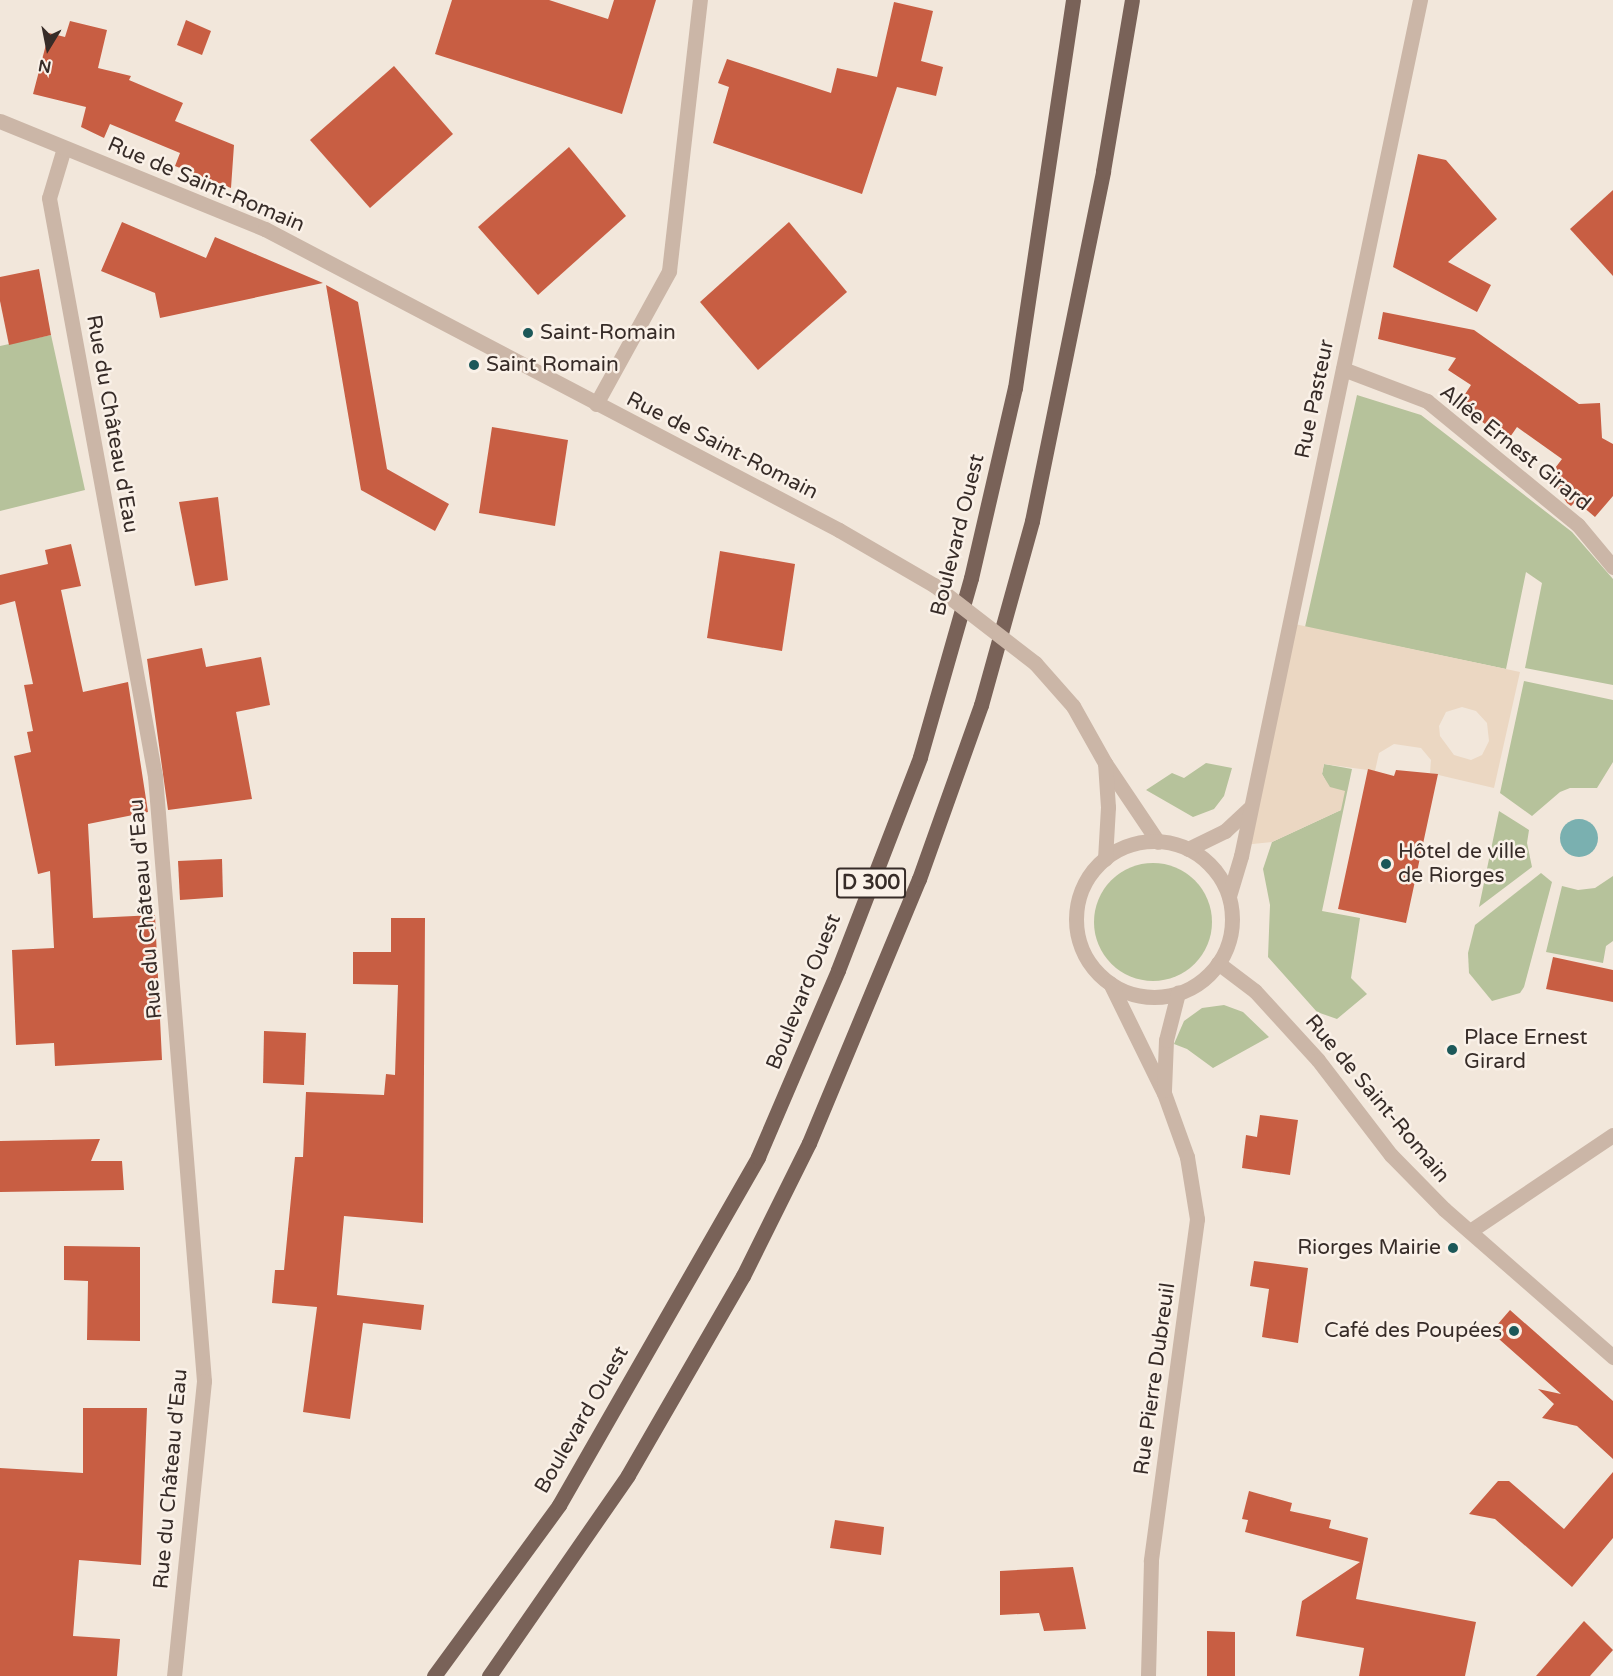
<!DOCTYPE html>
<meta charset="utf-8">
<style>
body{margin:0}
#map{position:relative;width:1613px;height:1676px;overflow:hidden;background:#f2e7db;font-family:"Varela Round",sans-serif}
div>[style]{position:absolute}
[style*='--x']{left:calc(var(--x)*1px);top:calc(var(--y)*1px);width:calc(var(--w)*1px);rotate:calc(var(--a)*1deg)}
.green>*{inset:0;background:#b6c29b}
.round{border-radius:50%}
.plaza>*{inset:0;background:#ebd7c2}
.water>*{inset:0;background:#7ab0b0}
.building>*{inset:0;background:#c85e43}
.minor>*{height:15px;margin:-7.5px;padding:0 7.5px;transform-origin:7.5px;border-radius:7.5px;background:#cbb6a7}
.tertiary>*{height:15px;margin:-7.5px;padding:0 7.5px;transform-origin:7.5px;border-radius:7.5px;background:#cbb6a7}
.tertiary>.ring{margin:-7.5px;padding:0;box-sizing:content-box;background:none;border:15px solid #cbb6a7;border-radius:50%}
.primary>*{height:15px;margin:-7.5px;padding:0 7.5px;transform-origin:7.5px;border-radius:7.5px;background:#796258}
.tertiary-bridge>*{height:15px;margin:-7.5px;padding:0 7.5px;transform-origin:7.5px;border-radius:7.5px;background:#cbb6a7}
.dots>*{width:16px;height:16px;translate:-50% -50%;box-sizing:border-box;border:3px solid #faf1e8;border-radius:50%}
span{translate:-50% -50%;white-space:nowrap;text-align:center;line-height:1.15;-webkit-text-stroke:5px #faf1e8;paint-order:stroke}
.shield-label span{padding:2px 4px;background:#faf1e8;border:2px solid;border-radius:4px;-webkit-text-stroke-width:0}
.shield-label{font-size:20px;color:#372c28;font-weight:700}
.street-label{font-size:21px;color:#372c28}
.poi-label{font-size:21px;color:#372c28}
.left{translate:0 -50%;text-align:left}
.right{translate:-100% -50%;text-align:right}
.north{position:absolute;left:18px;top:18px;width:60px;height:60px;-webkit-text-stroke:4px #faf1e8;paint-order:stroke;rotate:190deg;font-size:16px;font-weight:700;line-height:24px;text-align:center;color:#372c28}
.north::after{content:'';display:block;margin:auto;width:21px;height:27px;background:#372c28;clip-path:polygon(50% 0,100% 100%,50% 72%,0 100%)}
</style>
<div id="map">
<div class="green">
<i style="clip-path:polygon(51px 335px,85px 490px,0 511px,0 346px)"></i>
<i style="clip-path:polygon(1357px 395px,1421px 415px,1572px 532px,1613px 579px,1613px 685px,1525px 668px,1542px 583px,1526px 572px,1506px 669px,1305px 627px)"></i>
<i style="clip-path:polygon(1524px 681px,1613px 700px,1613px 762px,1597px 788px,1570px 788px,1560px 792px,1532px 816px,1500px 793px)"></i>
<i style="clip-path:polygon(1206px 763px,1232px 768px,1224px 796px,1214px 809px,1193px 817px,1146px 790px,1172px 773px,1184px 778px)"></i>
<i style="clip-path:polygon(1324px 764px,1352px 769px,1322px 911px,1360px 918px,1351px 978px,1367px 994px,1337px 1019px,1317px 1012px,1268px 957px,1270px 905px,1263px 869px,1272px 842px,1341px 810px,1322px 774px)"></i>
<i style="clip-path:polygon(1499px 811px,1529px 830px,1527px 843px,1532px 867px,1479px 907px)"></i>
<i class="round" style="left:1094px;top:863px;width:118px;height:118px"></i>
<i style="clip-path:polygon(1541px 873px,1552px 882px,1524px 987px,1520px 993px,1492px 1001px,1469px 973px,1468px 953px,1475px 925px)"></i>
<i style="clip-path:polygon(1613px 876px,1613px 941px,1606px 946px,1603px 963px,1546px 952px,1562px 886px,1578px 890px,1595px 888px)"></i>
<i style="clip-path:polygon(1224px 1005px,1243px 1012px,1269px 1037px,1213px 1068px,1187px 1049px,1174px 1044px,1184px 1021px,1202px 1008px)"></i>
</div>
<div class="plaza">
<i style="clip-path:polygon(evenodd,1290px 623px,1520px 672px,1494px 788px,1430px 773px,1431px 760px,1421px 748px,1394px 744px,1379px 753px,1375px 771px,1324px 764px,1322px 774px,1330px 787px,1345px 791px,1341px 810px,1272px 842px,1243px 845px,1290px 623px,1462px 707px,1476px 711px,1487px 723px,1489px 741px,1482px 755px,1471px 760px,1454px 755px,1440px 736px,1439px 726px,1446px 712px,1462px 707px)"></i>
</div>
<div class="water">
<i class="round" style="left:1560px;top:819px;width:38px;height:38px"></i>
</div>
<div class="building">
<i style="clip-path:polygon(452px 0,549px 0,608px 19px,614px 0,656px 0,622px 114px,435px 54px)"></i>
<i style="clip-path:polygon(894px 2px,933px 11px,921px 61px,943px 67px,936px 96px,897px 87px,862px 194px,713px 143px,729px 87px,718px 83px,727px 59px,831px 93px,837px 68px,877px 77px)"></i>
<i style="clip-path:polygon(186px 20px,211px 31px,202px 55px,177px 45px)"></i>
<i style="clip-path:polygon(70px 21px,107px 30px,98px 68px,131px 76px,129px 80px,183px 103px,175px 121px,234px 145px,231px 188px,175px 166px,180px 153px,110px 124px,104px 138px,81px 127px,86px 107px,33px 94px,49px 33px,65px 37px)"></i>
<i style="clip-path:polygon(394px 66px,453px 134px,370px 208px,310px 140px)"></i>
<i style="clip-path:polygon(569px 147px,626px 216px,538px 295px,478px 227px)"></i>
<i style="clip-path:polygon(1418px 154px,1446px 160px,1497px 219px,1448px 262px,1491px 285px,1477px 312px,1393px 267px)"></i>
<i style="clip-path:polygon(1613px 190px,1613px 276px,1570px 229px)"></i>
<i style="clip-path:polygon(122px 222px,206px 258px,215px 237px,323px 283px,160px 318px,155px 293px,101px 271px)"></i>
<i style="clip-path:polygon(789px 222px,847px 292px,758px 370px,700px 302px)"></i>
<i style="clip-path:polygon(39px 269px,51px 335px,9px 345px,0 301px,0 277px)"></i>
<i style="clip-path:polygon(326px 285px,358px 302px,387px 469px,449px 504px,435px 531px,361px 490px)"></i>
<i style="clip-path:polygon(1383px 312px,1474px 330px,1579px 404px,1600px 403px,1602px 438px,1613px 444px,1613px 496px,1595px 517px,1576px 501px,1571px 506px,1567px 503px,1549px 476px,1562px 459px,1517px 427px,1508px 440px,1458px 405px,1471px 385px,1448px 370px,1456px 358px,1378px 339px)"></i>
<i style="clip-path:polygon(492px 427px,568px 440px,555px 526px,479px 513px)"></i>
<i style="clip-path:polygon(218px 497px,228px 580px,195px 586px,179px 502px)"></i>
<i style="clip-path:polygon(71px 544px,81px 586px,61px 590px,83px 692px,128px 682px,148px 812px,88px 824px,93px 918px,155px 915px,162px 1060px,55px 1066px,54px 1043px,16px 1045px,12px 950px,54px 948px,50px 871px,38px 874px,14px 756px,31px 752px,27px 732px,33px 731px,24px 685px,33px 684px,15px 601px,0 605px,0 575px,48px 564px,45px 550px)"></i>
<i style="clip-path:polygon(720px 551px,795px 564px,782px 651px,707px 638px)"></i>
<i style="clip-path:polygon(202px 648px,206px 667px,261px 657px,270px 705px,236px 712px,252px 799px,168px 810px,147px 659px)"></i>
<i style="clip-path:polygon(1368px 769px,1394px 776px,1396px 770px,1438px 774px,1406px 923px,1338px 909px)"></i>
<i style="clip-path:polygon(222px 859px,223px 897px,180px 900px,178px 861px)"></i>
<i style="clip-path:polygon(391px 918px,425px 918px,423px 1223px,344px 1216px,337px 1295px,424px 1305px,421px 1330px,363px 1323px,350px 1419px,303px 1412px,317px 1307px,272px 1303px,275px 1270px,284px 1270px,295px 1157px,303px 1157px,306px 1092px,384px 1095px,386px 1074px,395px 1075px,398px 985px,353px 984px,353px 952px,391px 952px)"></i>
<i style="clip-path:polygon(1553px 957px,1613px 970px,1613px 1002px,1546px 989px)"></i>
<i style="clip-path:polygon(264px 1031px,306px 1033px,304px 1085px,263px 1083px)"></i>
<i style="clip-path:polygon(1260px 1115px,1298px 1120px,1290px 1175px,1242px 1168px,1246px 1135px,1257px 1137px)"></i>
<i style="clip-path:polygon(100px 1139px,91px 1161px,122px 1161px,124px 1190px,0 1192px,0 1141px)"></i>
<i style="clip-path:polygon(64px 1246px,140px 1247px,140px 1341px,87px 1340px,88px 1281px,64px 1280px)"></i>
<i style="clip-path:polygon(1254px 1261px,1308px 1268px,1298px 1343px,1262px 1337px,1269px 1289px,1250px 1286px)"></i>
<i style="clip-path:polygon(1510px 1310px,1613px 1401px,1613px 1459px,1577px 1426px,1542px 1418px,1554px 1404px,1538px 1389px,1561px 1394px,1491px 1332px)"></i>
<i style="clip-path:polygon(83px 1408px,147px 1408px,141px 1565px,79px 1560px,73px 1636px,120px 1639px,117px 1676px,0 1676px,0 1468px,83px 1473px)"></i>
<i style="clip-path:polygon(1613px 1472px,1613px 1538px,1572px 1587px,1495px 1519px,1469px 1514px,1498px 1481px,1509px 1481px,1564px 1529px)"></i>
<i style="clip-path:polygon(1249px 1491px,1292px 1503px,1290px 1511px,1331px 1520px,1329px 1528px,1368px 1538px,1356px 1599px,1476px 1622px,1465px 1676px,1359px 1676px,1364px 1648px,1296px 1636px,1302px 1601px,1360px 1562px,1245px 1532px,1248px 1520px,1242px 1519px)"></i>
<i style="clip-path:polygon(835px 1520px,884px 1527px,881px 1555px,830px 1548px)"></i>
<i style="clip-path:polygon(1073px 1567px,1086px 1629px,1044px 1631px,1039px 1613px,1000px 1615px,1000px 1571px)"></i>
<i style="clip-path:polygon(1584px 1621px,1613px 1650px,1590px 1676px,1536px 1676px)"></i>
<i style="clip-path:polygon(1207px 1631px,1235px 1632px,1235px 1676px,1207px 1676px)"></i>
</div>
<div class="minor">
<i style="--x:64;--y:148;--w:52;--a:106.7"></i>
<i style="--x:49;--y:198;--w:588;--a:79.61"></i>
<i style="--x:155;--y:776;--w:607;--a:85.37"></i>
<i style="--x:204;--y:1381;--w:297;--a:95.8"></i>
<i style="--x:1343;--y:369;--w:90;--a:20.9"></i>
<i style="--x:1427;--y:401;--w:195;--a:39.4"></i>
<i style="--x:1578;--y:525;--w:55;--a:50.2"></i>
<i style="--x:596;--y:404;--w:152;--a:-61.2"></i>
<i style="--x:669;--y:271;--w:273;--a:-83.5"></i>
<i style="--x:1470;--y:1231;--w:172;--a:-33.9"></i>
</div>
<div class="tertiary">
<i style="--x:0;--y:121;--w:286;--a:22.2"></i>
<i style="--x:265;--y:229;--w:648;--a:27.67"></i>
<i style="--x:839;--y:530;--w:110;--a:30.1"></i>
<i style="--x:1035;--y:663;--w:57;--a:48.5"></i>
<i style="--x:1073;--y:706;--w:65;--a:60.7"></i>
<i style="--x:1105;--y:763;--w:95;--a:56.1"></i>
<i class="ring" style="left:1076px;top:841px;width:141px;height:141px"></i>
<i style="--x:1188;--y:849;--w:41;--a:-25.9"></i>
<i style="--x:1225;--y:831;--w:33;--a:-43"></i>
<i style="--x:1105;--y:859;--w:52;--a:-86.7"></i>
<i style="--x:1108;--y:807;--w:44;--a:-93.9"></i>
<i style="--x:1229;--y:896;--w:42;--a:-73.3"></i>
<i style="--x:1241;--y:856;--w:875;--a:-78.19"></i>
<i style="--x:1218;--y:963;--w:46;--a:37.1"></i>
<i style="--x:1255;--y:991;--w:93;--a:47.6"></i>
<i style="--x:1318;--y:1060;--w:120;--a:52.5"></i>
<i style="--x:1391;--y:1155;--w:76;--a:45.5"></i>
<i style="--x:1444;--y:1209;--w:225;--a:41.2"></i>
<i style="--x:1110;--y:983;--w:123;--a:63.9"></i>
<i style="--x:1164;--y:1093;--w:68;--a:70.2"></i>
<i style="--x:1187;--y:1157;--w:63;--a:80.8"></i>
<i style="--x:1197;--y:1219;--w:345;--a:97.7"></i>
<i style="--x:1151;--y:1561;--w:115;--a:91.5"></i>
<i style="--x:1164;--y:1090;--w:50;--a:-87.7"></i>
<i style="--x:1166;--y:1040;--w:49;--a:-75.7"></i>
</div>
<div class="primary">
<i style="--x:434;--y:1676;--w:212;--a:-53.8"></i>
<i style="--x:559;--y:1505;--w:401;--a:-60.2"></i>
<i style="--x:758;--y:1157;--w:203;--a:-66.8"></i>
<i style="--x:838;--y:970;--w:228;--a:-68.9"></i>
<i style="--x:920;--y:757;--w:186;--a:-74.1"></i>
<i style="--x:971;--y:578;--w:195;--a:-77"></i>
<i style="--x:1015;--y:388;--w:392;--a:-81.5"></i>
<i style="--x:489;--y:1676;--w:244;--a:-55.3"></i>
<i style="--x:628;--y:1475;--w:230;--a:-60"></i>
<i style="--x:743;--y:1276;--w:148;--a:-63.6"></i>
<i style="--x:809;--y:1143;--w:286;--a:-67.4"></i>
<i style="--x:919;--y:879;--w:185;--a:-70.4"></i>
<i style="--x:981;--y:705;--w:191;--a:-74.5"></i>
<i style="--x:1032;--y:521;--w:357;--a:-78.5"></i>
<i style="--x:1103;--y:171;--w:173;--a:-80.4"></i>
</div>
<div class="tertiary-bridge">
<i style="--x:934;--y:585;--w:128;--a:37.7"></i>
</div>
<div class="dots">
<i style="left:528px;top:333px;background:#1c5859"></i>
<i style="left:474px;top:365px;background:#1c5859"></i>
<i style="left:1386px;top:864px;background:#1c5859"></i>
<i style="left:1452px;top:1050px;background:#1c5859"></i>
<i style="left:1453px;top:1248px;background:#1c5859"></i>
<i style="left:1514px;top:1331px;background:#1c5859"></i>
</div>
<div class="shield-label">
<span style="left:871px;top:883px">D 300</span>
</div>
<div class="street-label">
<span style="left:206px;top:185px;rotate:23deg">Rue de Saint-Romain</span>
<span style="left:1315px;top:399px;rotate:-78deg">Rue Pasteur</span>
<span style="left:112px;top:424px;rotate:80deg">Rue du Château d'Eau</span>
<span style="left:722px;top:446px;rotate:27deg">Rue de Saint-Romain</span>
<span style="left:1515px;top:448px;rotate:39deg">Allée Ernest Girard</span>
<span style="left:958px;top:535px;rotate:-76deg">Boulevard Ouest</span>
<span style="left:146px;top:909px;rotate:-95deg">Rue du Château d'Eau</span>
<span style="left:804px;top:992px;rotate:-68deg">Boulevard Ouest</span>
<span style="left:1377px;top:1099px;rotate:50deg">Rue de Saint-Romain</span>
<span style="left:1155px;top:1379px;rotate:-82deg">Rue Pierre Dubreuil</span>
<span style="left:582px;top:1420px;rotate:-60deg">Boulevard Ouest</span>
<span style="left:171px;top:1479px;rotate:-85deg">Rue du Château d'Eau</span>
</div>
<div class="poi-label">
<span class="left" style="left:540px;top:333px">Saint-Romain</span>
<span class="left" style="left:486px;top:365px">Saint Romain</span>
<span class="left" style="left:1398px;top:864px">Hôtel de ville<br>de Riorges</span>
<span class="left" style="left:1464px;top:1050px">Place Ernest<br>Girard</span>
<span class="right" style="left:1441px;top:1248px">Riorges Mairie</span>
<span class="right" style="left:1502px;top:1331px">Café des Poupées</span>
</div>
<div class="north">N</div>
</div>
